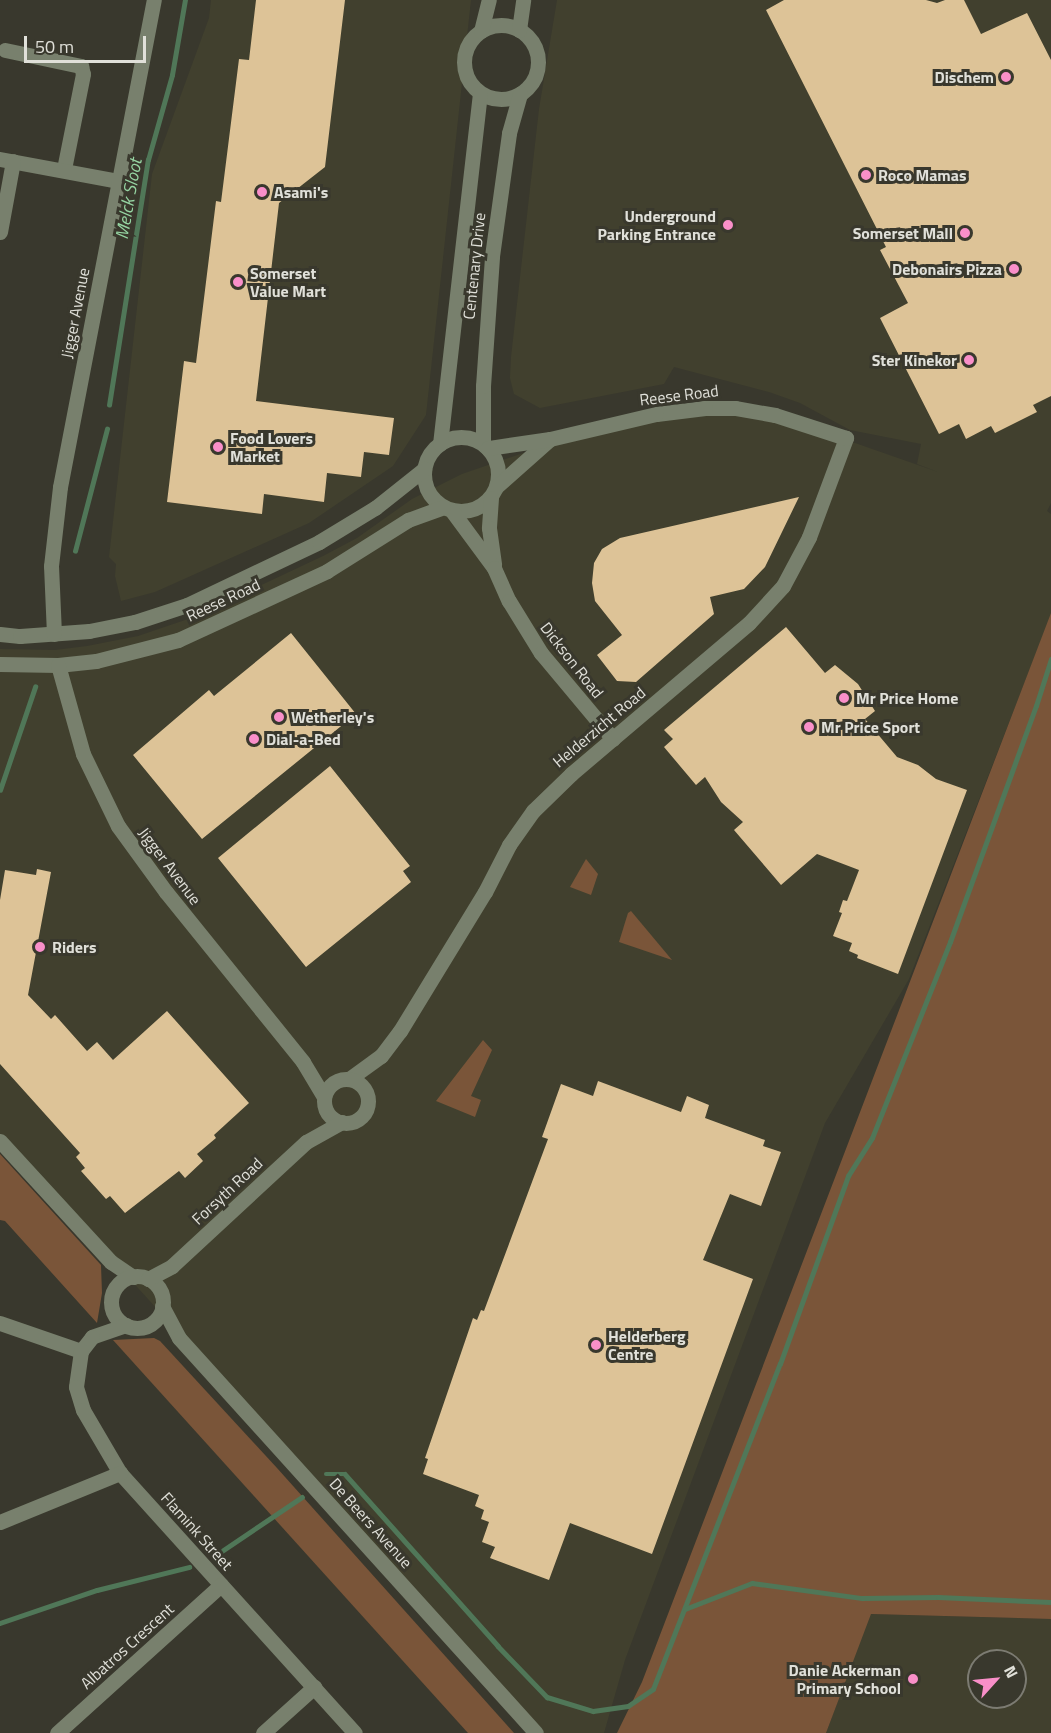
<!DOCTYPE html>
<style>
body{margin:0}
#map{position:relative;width:1051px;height:1733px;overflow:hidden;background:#39382d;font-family:"Titillium Web",sans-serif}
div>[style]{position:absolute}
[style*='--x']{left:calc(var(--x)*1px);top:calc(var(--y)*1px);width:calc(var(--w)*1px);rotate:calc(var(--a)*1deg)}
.built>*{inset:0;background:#41402e}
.green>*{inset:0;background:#7a5539}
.stream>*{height:4.5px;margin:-2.25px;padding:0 2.25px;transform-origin:2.25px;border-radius:2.25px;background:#507758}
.building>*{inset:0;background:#ddc397}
.minor>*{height:15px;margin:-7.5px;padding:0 7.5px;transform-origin:7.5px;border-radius:7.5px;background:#78806d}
.minor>.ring{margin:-7.5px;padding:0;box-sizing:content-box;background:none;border:15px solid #78806d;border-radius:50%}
.dots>*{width:16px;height:16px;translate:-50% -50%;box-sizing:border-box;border:3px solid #39382d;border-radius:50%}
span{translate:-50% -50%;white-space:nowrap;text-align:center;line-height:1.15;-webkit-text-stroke:6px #39382d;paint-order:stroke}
.poi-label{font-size:16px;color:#e0e0d9;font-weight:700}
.right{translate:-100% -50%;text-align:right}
.left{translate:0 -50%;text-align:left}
.street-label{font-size:16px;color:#e0e0d9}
.water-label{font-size:18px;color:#96d5a3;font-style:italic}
.north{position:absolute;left:967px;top:1649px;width:60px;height:60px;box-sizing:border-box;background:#39382d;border:2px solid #7c7b72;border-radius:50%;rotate:63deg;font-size:16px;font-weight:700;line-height:24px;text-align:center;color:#e0e0d9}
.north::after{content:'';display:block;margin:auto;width:21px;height:27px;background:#f98fc9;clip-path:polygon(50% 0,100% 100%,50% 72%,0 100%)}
.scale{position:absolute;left:24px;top:36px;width:122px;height:27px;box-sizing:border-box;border:3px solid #e0e0d9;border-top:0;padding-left:8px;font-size:18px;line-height:21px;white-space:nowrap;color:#e0e0d9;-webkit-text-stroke:4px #39382d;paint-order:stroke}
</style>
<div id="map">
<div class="built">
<i style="clip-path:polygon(211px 0,471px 0,426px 415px,393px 466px,309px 523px,155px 592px,121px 601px,115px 576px,116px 564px,109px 557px,152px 174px,209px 18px)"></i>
<i style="clip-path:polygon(557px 0,1051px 0,1051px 503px,1047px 511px,1051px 514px,1051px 615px,909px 979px,825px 1123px,625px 1660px,604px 1733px,542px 1733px,0 1136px,0 649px,55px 650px,87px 646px,138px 636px,191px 618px,323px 556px,357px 538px,412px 499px,462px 474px,596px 428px,685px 411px,775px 415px,938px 472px,917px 464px,921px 444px,850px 430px,800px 403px,769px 392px,674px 367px,664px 384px,540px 408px,514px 394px,510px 378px,511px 357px,539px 109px)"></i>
<i style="clip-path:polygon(evenodd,870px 1614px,1051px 1619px,1051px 1733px,826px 1733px,870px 1614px,979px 1661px,1015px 1661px,1015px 1697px,979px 1697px,979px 1661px)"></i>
</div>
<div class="green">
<i style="clip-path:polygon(1051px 613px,1051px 1619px,871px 1614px,826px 1733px,617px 1733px,642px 1682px)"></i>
<i style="clip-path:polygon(586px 859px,598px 874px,591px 895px,570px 887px)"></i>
<i style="clip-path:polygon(631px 911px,672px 960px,619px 942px,628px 913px)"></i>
<i style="clip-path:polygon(483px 1040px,492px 1050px,471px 1096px,481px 1100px,475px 1117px,436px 1101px)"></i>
<i style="clip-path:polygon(0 1154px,101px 1265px,102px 1293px,97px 1323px,5px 1221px,0 1220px)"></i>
<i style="clip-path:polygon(154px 1338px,160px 1341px,277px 1468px,514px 1733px,468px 1733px,113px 1340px)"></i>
</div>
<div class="stream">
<i style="--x:109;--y:405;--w:248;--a:-81"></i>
<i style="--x:148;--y:160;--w:88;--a:-74.2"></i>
<i style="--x:172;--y:75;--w:76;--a:-80.2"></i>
<i style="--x:75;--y:551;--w:126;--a:-75.3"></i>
<i style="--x:0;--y:790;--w:109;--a:-71.2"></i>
<i style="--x:326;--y:1474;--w:19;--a:0"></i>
<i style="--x:345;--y:1474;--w:230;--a:48.3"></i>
<i style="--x:498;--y:1646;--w:71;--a:46.1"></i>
<i style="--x:547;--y:1697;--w:48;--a:16.9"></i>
<i style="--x:593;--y:1711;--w:35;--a:-8"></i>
<i style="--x:628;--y:1706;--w:30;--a:-34"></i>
<i style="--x:653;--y:1689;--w:349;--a:-68.7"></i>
<i style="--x:780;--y:1364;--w:200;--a:-70.1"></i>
<i style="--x:848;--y:1176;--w:45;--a:-57.7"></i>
<i style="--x:872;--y:1138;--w:211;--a:-68.3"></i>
<i style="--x:950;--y:942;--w:251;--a:-70"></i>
<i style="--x:1036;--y:706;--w:49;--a:-72.3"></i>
<i style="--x:213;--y:1557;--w:107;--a:-34"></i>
<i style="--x:685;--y:1609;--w:72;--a:-21.2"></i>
<i style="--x:752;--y:1583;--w:111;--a:7.8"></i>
<i style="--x:862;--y:1598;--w:76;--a:-0.8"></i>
<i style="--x:938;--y:1597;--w:113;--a:2.5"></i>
<i style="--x:0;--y:1623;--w:102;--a:-18.8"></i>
<i style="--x:97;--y:1590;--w:95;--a:-14"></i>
</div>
<div class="building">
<i style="clip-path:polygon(256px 0,345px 0,325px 167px,279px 203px,256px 401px,394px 418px,389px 455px,364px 452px,361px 477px,327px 473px,324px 502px,264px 494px,262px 514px,167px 502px,184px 361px,196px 363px,216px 201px,221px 202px,239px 59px,249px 60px)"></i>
<i style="clip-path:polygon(784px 0,926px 0,937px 3px,945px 0,964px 0,981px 34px,1027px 13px,1051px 60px,1051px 396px,1033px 405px,1037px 412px,995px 433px,991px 426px,966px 439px,959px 424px,939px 434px,880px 318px,908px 303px,880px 250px,886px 247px,766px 10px)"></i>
<i style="clip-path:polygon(799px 497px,765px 567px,744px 589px,710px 597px,714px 614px,636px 682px,617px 681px,597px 655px,622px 635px,595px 601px,592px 583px,594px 563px,602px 549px,620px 538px)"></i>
<i style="clip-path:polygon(786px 627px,825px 673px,835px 665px,858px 684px,875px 711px,865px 719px,897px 757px,918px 765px,936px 779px,967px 790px,898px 974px,857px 958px,858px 955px,849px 951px,852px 943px,833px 936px,842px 913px,839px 912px,843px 900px,847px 901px,859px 870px,817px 854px,781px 885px,734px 830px,743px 822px,721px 802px,705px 777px,696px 785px,664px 747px,673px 739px,664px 730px)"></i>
<i style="clip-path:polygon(291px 633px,356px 714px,202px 839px,133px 755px,209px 690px,214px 696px)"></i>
<i style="clip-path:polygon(330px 766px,410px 866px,403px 871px,411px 882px,306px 967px,218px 858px)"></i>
<i style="clip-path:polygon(37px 869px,51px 872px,28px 995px,51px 1019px,55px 1015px,87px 1051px,97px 1042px,113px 1060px,167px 1011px,249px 1103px,214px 1135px,216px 1138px,197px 1154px,203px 1161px,185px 1178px,179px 1171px,125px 1213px,110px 1196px,106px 1199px,81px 1171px,85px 1168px,76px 1157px,80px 1153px,0 1064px,0 900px,5px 870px,36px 875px)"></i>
<i style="clip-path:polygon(598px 1081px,681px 1112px,687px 1096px,709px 1105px,705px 1118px,765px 1140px,763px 1146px,781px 1152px,761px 1206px,730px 1194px,703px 1260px,753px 1279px,652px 1554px,570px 1523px,549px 1580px,490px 1558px,495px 1547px,482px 1542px,489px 1522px,481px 1519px,484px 1510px,475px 1506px,479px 1495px,423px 1474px,428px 1459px,425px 1458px,473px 1318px,477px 1320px,481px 1310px,484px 1311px,548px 1139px,542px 1137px,561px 1084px,593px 1096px)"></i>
</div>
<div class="minor">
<i class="ring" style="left:464px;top:25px;width:59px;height:59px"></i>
<i style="--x:519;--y:30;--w:30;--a:-82"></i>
<i style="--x:481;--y:31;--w:32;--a:-76"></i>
<i style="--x:5;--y:50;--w:78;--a:11.9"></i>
<i style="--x:81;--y:66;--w:8;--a:76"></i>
<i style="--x:83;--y:74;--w:97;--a:101.3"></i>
<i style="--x:0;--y:159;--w:121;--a:10.5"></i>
<i style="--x:0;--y:232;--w:72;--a:-79.6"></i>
<i class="ring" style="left:424px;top:437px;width:59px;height:59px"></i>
<i style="--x:440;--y:444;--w:353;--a:-83.5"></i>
<i style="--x:483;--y:444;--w:58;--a:-90"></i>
<i style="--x:483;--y:386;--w:130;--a:-86"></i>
<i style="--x:492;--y:256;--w:124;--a:-82.1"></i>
<i style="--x:509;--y:133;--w:41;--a:-74.2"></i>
<i style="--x:496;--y:487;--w:72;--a:-41.6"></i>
<i style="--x:491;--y:498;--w:30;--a:94"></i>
<i style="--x:489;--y:528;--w:37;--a:82"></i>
<i style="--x:452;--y:511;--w:71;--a:53.6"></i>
<i style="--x:494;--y:568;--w:36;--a:66"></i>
<i style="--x:509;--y:601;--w:61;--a:58.4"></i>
<i style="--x:541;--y:653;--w:112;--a:50.1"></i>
<i style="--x:0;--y:634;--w:20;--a:6"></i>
<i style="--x:20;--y:636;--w:69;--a:-4.1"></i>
<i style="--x:89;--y:631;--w:47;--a:-11.1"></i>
<i style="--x:135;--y:622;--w:55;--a:-18.1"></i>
<i style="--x:187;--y:605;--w:146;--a:-25.5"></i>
<i style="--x:319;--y:542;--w:66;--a:-31.3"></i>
<i style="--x:375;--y:508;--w:63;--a:-38.5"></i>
<i style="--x:54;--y:634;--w:68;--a:-92.5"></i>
<i style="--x:51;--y:566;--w:80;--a:-83.5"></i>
<i style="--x:60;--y:487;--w:496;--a:-79.1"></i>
<i style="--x:0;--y:664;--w:58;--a:1"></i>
<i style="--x:58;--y:665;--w:38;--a:-6"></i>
<i style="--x:96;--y:661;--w:85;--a:-14.4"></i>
<i style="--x:178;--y:640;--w:164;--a:-24.8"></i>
<i style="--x:327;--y:571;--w:96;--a:-32.2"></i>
<i style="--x:408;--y:520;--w:37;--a:-20"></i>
<i style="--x:58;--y:665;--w:92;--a:74.3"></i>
<i style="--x:83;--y:754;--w:80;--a:64.1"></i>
<i style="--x:118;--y:826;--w:82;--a:54"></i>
<i style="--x:166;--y:892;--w:218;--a:51.1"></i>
<i style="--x:303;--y:1062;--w:41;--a:59"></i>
<i style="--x:349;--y:1079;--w:39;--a:-36"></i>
<i style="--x:381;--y:1056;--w:31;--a:-53"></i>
<i style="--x:400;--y:1031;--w:163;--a:-58.6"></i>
<i style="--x:485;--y:892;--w:53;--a:-62.9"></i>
<i style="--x:509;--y:845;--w:42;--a:-54.8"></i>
<i style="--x:533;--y:811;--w:53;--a:-44.2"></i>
<i style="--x:571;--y:774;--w:233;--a:-40.3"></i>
<i style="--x:749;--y:623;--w:50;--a:-47.4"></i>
<i style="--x:783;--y:586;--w:55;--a:-62"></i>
<i style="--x:809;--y:537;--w:106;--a:-69.5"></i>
<i style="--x:846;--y:438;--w:75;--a:-162.1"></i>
<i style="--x:775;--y:415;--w:41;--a:-170.1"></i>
<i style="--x:735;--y:408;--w:30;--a:180"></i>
<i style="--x:705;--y:408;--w:49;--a:173"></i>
<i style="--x:656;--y:414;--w:109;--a:166.7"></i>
<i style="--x:550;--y:439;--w:63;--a:171.7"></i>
<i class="ring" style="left:324px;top:1079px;width:29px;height:29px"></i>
<i style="--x:0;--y:1141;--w:164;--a:47.5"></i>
<i style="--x:111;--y:1262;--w:27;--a:34"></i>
<i class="ring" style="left:111px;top:1276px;width:37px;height:37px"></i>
<i style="--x:148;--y:1279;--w:27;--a:-28"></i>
<i style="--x:172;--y:1266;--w:183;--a:-42.8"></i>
<i style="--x:306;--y:1142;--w:41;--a:-29.1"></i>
<i style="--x:162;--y:1306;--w:36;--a:62"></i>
<i style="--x:179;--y:1338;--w:532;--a:47.89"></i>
<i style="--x:0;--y:1323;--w:86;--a:19.1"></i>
<i style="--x:126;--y:1325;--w:36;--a:161"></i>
<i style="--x:92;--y:1337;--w:18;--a:128"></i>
<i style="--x:81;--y:1351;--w:36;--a:98"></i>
<i style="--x:76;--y:1387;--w:24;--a:73"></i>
<i style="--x:83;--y:1410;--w:73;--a:59.6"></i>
<i style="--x:120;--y:1473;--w:350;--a:47.9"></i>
<i style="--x:0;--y:1522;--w:130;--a:-22.2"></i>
<i style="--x:57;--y:1733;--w:221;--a:-42.1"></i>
<i style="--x:263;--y:1733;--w:69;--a:-42"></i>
</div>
<div class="dots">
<i style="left:1006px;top:77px;background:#f98fc9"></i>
<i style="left:866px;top:175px;background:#f98fc9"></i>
<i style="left:262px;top:192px;background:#f98fc9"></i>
<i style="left:728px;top:225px;background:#f98fc9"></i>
<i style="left:965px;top:233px;background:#f98fc9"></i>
<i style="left:1014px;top:269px;background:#f98fc9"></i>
<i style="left:238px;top:282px;background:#f98fc9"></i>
<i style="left:969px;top:360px;background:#f98fc9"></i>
<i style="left:218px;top:447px;background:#f98fc9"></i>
<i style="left:844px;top:698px;background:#f98fc9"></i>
<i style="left:279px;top:717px;background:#f98fc9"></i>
<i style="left:809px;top:727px;background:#f98fc9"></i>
<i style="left:254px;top:739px;background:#f98fc9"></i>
<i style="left:40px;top:947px;background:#f98fc9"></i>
<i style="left:596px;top:1345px;background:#f98fc9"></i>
<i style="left:913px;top:1679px;background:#f98fc9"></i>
</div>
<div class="poi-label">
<span class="right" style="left:994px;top:77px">Dischem</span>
<span class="left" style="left:878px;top:175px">Roco Mamas</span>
<span class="left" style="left:274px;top:192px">Asami's</span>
<span class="right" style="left:716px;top:225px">Underground<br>Parking Entrance</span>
<span class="right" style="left:953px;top:233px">Somerset Mall</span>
<span class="right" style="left:1002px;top:269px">Debonairs Pizza</span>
<span class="left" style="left:250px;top:282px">Somerset<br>Value Mart</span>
<span class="right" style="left:957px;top:360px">Ster Kinekor</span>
<span class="left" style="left:230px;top:447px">Food Lovers<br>Market</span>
<span class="left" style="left:856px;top:698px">Mr Price Home</span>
<span class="left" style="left:291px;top:717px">Wetherley's</span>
<span class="left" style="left:821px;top:727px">Mr Price Sport</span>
<span class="left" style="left:266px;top:739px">Dial-a-Bed</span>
<span class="left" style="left:52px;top:947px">Riders</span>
<span class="left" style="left:608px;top:1345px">Helderberg<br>Centre</span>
<span class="right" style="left:901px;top:1679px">Danie Ackerman<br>Primary School</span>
</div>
<div class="street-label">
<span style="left:474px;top:266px;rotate:-84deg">Centenary Drive</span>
<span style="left:75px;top:313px;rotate:-79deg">Jigger Avenue</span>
<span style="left:679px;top:395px;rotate:-7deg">Reese Road</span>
<span style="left:223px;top:600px;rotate:-25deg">Reese Road</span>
<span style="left:572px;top:660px;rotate:52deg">Dickson Road</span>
<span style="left:599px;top:727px;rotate:-40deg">Helderzicht Road</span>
<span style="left:170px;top:866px;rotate:53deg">Jigger Avenue</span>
<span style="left:227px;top:1191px;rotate:-43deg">Forsyth Road</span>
<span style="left:371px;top:1523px;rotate:48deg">De Beers Avenue</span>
<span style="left:197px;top:1531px;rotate:48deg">Flamink Street</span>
<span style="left:127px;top:1646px;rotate:-42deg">Albatros Crescent</span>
</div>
<div class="water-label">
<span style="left:129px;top:199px;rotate:-80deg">Melck Sloot</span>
</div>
<div class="north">N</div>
<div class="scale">50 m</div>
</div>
